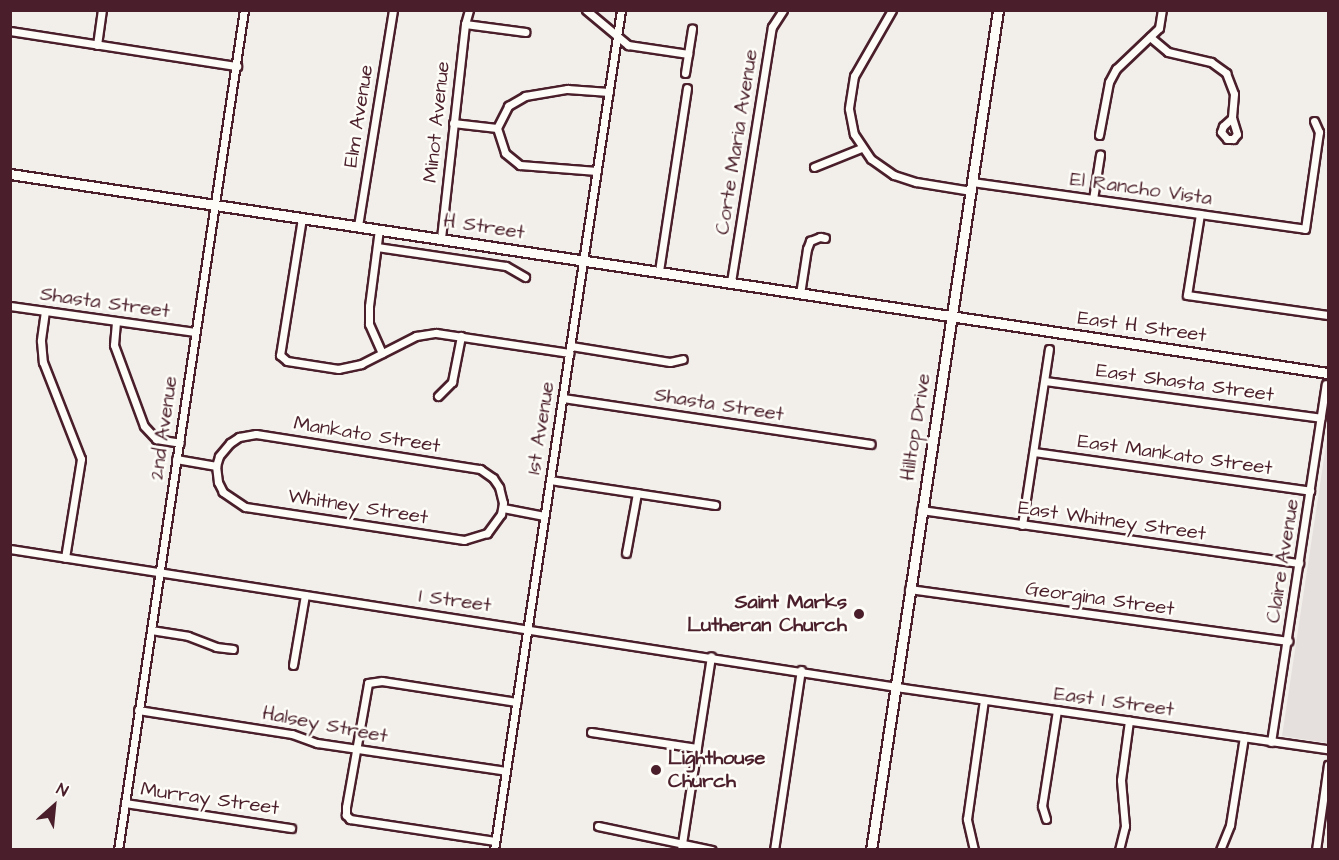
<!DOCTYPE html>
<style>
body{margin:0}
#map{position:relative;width:1339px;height:860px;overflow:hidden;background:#f2efeb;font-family:"Architects Daughter",sans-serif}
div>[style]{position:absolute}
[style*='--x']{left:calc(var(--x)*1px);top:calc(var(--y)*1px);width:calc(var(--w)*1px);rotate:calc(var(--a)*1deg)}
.built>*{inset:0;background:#e5dfdd}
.roads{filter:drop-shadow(2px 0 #4a1f2b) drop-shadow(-2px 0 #4a1f2b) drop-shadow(0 2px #4a1f2b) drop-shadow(0 -2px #4a1f2b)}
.minor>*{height:7px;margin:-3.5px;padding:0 3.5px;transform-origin:3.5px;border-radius:3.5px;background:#fdfcf7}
.major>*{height:9px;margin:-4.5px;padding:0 4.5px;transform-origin:4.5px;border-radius:4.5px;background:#fdfcf7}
.dots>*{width:16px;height:16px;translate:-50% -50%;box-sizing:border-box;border:3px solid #fdfcf7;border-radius:50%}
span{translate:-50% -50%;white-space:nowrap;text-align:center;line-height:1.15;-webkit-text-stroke:5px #fdfcf7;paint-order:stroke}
.street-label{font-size:20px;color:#4a1f2b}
.poi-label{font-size:20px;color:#4a1f2b;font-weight:700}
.right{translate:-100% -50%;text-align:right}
.left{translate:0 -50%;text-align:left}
.frame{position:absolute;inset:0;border:12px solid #4a1f2b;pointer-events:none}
.north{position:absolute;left:24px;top:776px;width:60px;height:60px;-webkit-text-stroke:4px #fdfcf7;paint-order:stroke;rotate:27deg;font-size:16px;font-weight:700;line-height:24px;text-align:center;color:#4a1f2b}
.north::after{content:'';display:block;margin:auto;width:21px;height:27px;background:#4a1f2b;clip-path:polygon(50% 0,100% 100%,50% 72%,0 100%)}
</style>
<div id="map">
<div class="built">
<i style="clip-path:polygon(1328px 432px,1328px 743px,1282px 736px)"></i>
</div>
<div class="roads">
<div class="minor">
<i style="--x:586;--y:10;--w:55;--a:39.8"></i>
<i style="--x:628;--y:45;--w:61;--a:8.5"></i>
<i style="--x:892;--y:10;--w:76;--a:119.9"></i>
<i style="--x:854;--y:76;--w:33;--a:99"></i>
<i style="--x:849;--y:109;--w:25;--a:79"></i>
<i style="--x:854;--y:134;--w:30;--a:56"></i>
<i style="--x:871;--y:159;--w:28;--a:35"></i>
<i style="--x:894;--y:175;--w:23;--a:18"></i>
<i style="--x:916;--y:182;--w:56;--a:9.3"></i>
<i style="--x:465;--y:24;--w:61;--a:7.6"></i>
<i style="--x:10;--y:31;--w:230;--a:8.8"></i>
<i style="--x:1150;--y:37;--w:23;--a:40"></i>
<i style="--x:1168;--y:52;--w:44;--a:13.1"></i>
<i style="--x:1211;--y:62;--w:19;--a:36"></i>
<i style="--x:1226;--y:73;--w:22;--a:69"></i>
<i style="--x:1234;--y:94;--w:24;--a:95"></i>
<i style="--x:1232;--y:118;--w:12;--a:138"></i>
<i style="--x:1223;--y:126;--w:6;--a:108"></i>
<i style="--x:1221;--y:132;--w:9;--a:49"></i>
<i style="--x:1227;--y:139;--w:6;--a:0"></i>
<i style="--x:1233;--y:139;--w:6;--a:-51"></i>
<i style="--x:1237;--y:134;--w:17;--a:-107"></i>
<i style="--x:97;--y:45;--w:35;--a:-82"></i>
<i style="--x:685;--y:73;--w:45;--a:-81"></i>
<i style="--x:453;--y:123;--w:44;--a:6.5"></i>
<i style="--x:497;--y:128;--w:25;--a:-63"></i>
<i style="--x:508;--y:106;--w:20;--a:-30"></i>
<i style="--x:525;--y:96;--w:43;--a:-9.5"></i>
<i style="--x:567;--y:89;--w:42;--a:4.1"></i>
<i style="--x:497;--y:128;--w:26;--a:72"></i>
<i style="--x:505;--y:153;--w:19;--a:39"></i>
<i style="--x:520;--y:165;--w:77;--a:4.5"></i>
<i style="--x:1099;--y:135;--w:54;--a:-79.3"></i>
<i style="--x:1109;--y:82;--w:15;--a:-62"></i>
<i style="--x:1116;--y:69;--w:59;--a:-43.6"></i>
<i style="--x:1159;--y:28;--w:18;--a:-81"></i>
<i style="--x:814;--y:167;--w:51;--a:-22"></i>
<i style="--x:972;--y:182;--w:336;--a:8"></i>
<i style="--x:1305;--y:229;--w:98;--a:-81.8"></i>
<i style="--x:1319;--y:132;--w:12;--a:-114"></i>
<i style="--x:1093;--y:199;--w:45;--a:-81"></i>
<i style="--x:1200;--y:214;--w:82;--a:99.1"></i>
<i style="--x:1187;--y:295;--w:142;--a:8.1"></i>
<i style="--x:302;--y:218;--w:139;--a:99.1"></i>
<i style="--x:280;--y:355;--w:9;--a:41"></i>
<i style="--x:287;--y:361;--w:52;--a:8.9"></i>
<i style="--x:338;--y:369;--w:24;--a:-12"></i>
<i style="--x:361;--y:364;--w:62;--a:-27"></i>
<i style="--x:416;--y:336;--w:20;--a:-9"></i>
<i style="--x:436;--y:333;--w:135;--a:8.5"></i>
<i style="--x:358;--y:226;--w:219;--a:-80.8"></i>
<i style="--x:379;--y:229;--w:78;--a:97.4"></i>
<i style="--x:369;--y:306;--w:18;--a:90"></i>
<i style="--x:369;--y:324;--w:32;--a:66"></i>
<i style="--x:441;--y:238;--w:215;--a:-83.6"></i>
<i style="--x:465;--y:24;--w:15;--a:-74"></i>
<i style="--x:377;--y:247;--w:130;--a:8.4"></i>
<i style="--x:506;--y:266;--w:22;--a:30"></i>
<i style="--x:659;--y:271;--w:185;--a:-81.3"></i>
<i style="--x:731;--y:282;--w:258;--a:-80.9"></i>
<i style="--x:772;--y:27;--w:20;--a:-57"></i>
<i style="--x:800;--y:294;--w:46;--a:-81.2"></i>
<i style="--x:807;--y:249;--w:9;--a:-69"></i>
<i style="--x:810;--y:241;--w:11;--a:-22"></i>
<i style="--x:820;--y:237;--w:5;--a:11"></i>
<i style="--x:10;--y:306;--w:187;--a:8"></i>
<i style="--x:45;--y:311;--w:30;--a:98"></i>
<i style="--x:41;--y:341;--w:21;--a:85"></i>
<i style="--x:43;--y:362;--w:104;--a:68.6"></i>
<i style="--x:81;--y:459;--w:100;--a:99.2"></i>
<i style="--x:116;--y:322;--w:23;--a:95"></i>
<i style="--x:114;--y:345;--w:86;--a:69.7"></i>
<i style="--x:144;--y:426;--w:18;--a:47"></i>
<i style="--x:156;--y:439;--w:24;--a:9"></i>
<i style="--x:571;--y:346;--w:100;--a:9.2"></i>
<i style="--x:670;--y:362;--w:13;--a:-13"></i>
<i style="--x:1045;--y:381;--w:278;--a:7.6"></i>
<i style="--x:438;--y:396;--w:20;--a:-45"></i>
<i style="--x:452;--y:382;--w:47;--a:-78.9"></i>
<i style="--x:563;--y:398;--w:311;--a:8.5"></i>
<i style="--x:256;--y:434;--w:227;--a:8.9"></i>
<i style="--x:480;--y:469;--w:16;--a:35"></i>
<i style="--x:493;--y:478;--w:11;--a:56"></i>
<i style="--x:499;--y:487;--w:16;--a:76"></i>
<i style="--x:503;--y:503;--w:11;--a:100"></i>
<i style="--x:501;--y:514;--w:24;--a:126"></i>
<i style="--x:487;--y:533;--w:24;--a:163"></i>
<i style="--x:464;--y:540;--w:221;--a:-171.4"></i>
<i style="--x:245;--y:507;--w:27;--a:-146"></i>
<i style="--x:223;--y:492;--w:11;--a:-117"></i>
<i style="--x:218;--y:482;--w:16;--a:-97"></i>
<i style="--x:216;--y:466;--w:10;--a:-73"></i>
<i style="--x:219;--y:456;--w:17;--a:-50"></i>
<i style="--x:230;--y:443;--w:11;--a:-34"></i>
<i style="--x:239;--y:437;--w:17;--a:-10"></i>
<i style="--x:1034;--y:452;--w:279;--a:8"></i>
<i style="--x:176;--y:459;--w:41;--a:9.9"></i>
<i style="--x:550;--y:480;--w:167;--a:8.6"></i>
<i style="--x:503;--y:508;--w:42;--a:11"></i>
<i style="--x:921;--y:510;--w:382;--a:8"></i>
<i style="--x:1022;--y:525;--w:178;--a:-81.3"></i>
<i style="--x:10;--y:549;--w:904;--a:8.85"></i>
<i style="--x:903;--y:688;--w:429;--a:8.2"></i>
<i style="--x:626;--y:553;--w:61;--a:-79.6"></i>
<i style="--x:909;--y:589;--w:383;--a:7.8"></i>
<i style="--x:151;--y:630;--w:37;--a:9"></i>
<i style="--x:188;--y:636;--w:30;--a:21"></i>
<i style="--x:216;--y:647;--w:17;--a:7"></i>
<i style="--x:293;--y:665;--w:71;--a:-80.3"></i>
<i style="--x:138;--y:710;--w:156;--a:8.9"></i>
<i style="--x:292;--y:734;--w:27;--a:20"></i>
<i style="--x:317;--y:743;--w:191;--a:8.4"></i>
<i style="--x:591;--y:732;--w:107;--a:8.6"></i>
<i style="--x:1271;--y:742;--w:362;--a:-81.3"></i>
<i style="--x:125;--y:803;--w:168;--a:8.6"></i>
<i style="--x:1046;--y:819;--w:14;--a:-107"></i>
<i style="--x:1042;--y:806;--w:97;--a:-81.1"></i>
<i style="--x:598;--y:826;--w:116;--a:11.9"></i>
<i style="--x:495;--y:841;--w:147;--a:-171.4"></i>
<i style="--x:350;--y:819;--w:6;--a:-135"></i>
<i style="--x:346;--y:815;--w:8;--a:-90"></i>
<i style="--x:346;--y:807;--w:126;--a:-79.9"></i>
<i style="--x:368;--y:683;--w:14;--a:-8"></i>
<i style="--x:382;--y:681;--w:136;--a:8.9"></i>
<i style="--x:118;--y:850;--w:849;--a:-81.47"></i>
<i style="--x:494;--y:850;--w:850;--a:-81.4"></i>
<i style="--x:681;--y:850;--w:196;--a:-81.2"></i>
<i style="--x:774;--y:850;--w:182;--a:-81.5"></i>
<i style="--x:974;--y:850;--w:32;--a:-103"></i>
<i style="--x:967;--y:819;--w:120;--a:-81.9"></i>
<i style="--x:1119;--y:850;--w:25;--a:-76"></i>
<i style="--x:1125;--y:826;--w:46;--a:-95"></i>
<i style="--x:1121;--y:780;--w:60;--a:-82.3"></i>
<i style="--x:1220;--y:850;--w:27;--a:-68"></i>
<i style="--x:1230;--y:825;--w:89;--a:-81"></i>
<i style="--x:1316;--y:850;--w:86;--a:-82"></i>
</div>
<div class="major">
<i style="--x:10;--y:174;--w:1333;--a:8.59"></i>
<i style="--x:871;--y:850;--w:850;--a:-81.4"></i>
</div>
</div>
<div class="dots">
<i style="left:859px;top:614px;background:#4a1f2b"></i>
<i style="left:656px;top:770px;background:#4a1f2b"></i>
</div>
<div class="street-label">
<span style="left:359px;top:116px;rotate:-81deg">Elm Avenue</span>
<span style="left:437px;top:122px;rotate:-84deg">Minot Avenue</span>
<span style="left:737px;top:142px;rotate:-81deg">Corte Maria Avenue</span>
<span style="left:1141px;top:189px;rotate:8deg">El Rancho Vista</span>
<span style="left:484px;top:227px;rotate:9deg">H Street</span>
<span style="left:105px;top:303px;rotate:8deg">Shasta Street</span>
<span style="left:1142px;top:327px;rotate:8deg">East H Street</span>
<span style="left:1185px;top:383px;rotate:8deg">East Shasta Street</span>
<span style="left:719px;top:405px;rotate:9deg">Shasta Street</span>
<span style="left:916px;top:427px;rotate:-81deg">Hilltop Drive</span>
<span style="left:164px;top:428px;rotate:-82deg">2nd Avenue</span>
<span style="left:541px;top:428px;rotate:-81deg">1st Avenue</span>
<span style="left:367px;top:435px;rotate:9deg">Mankato Street</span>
<span style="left:1175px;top:455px;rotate:8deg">East Mankato Street</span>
<span style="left:358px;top:507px;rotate:9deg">Whitney Street</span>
<span style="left:1112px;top:521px;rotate:8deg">East Whitney Street</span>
<span style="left:1283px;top:561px;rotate:-81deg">Claire Avenue</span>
<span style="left:1100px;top:599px;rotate:8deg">Georgina Street</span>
<span style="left:455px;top:601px;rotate:8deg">I Street</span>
<span style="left:1114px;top:702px;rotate:8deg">East I Street</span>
<span style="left:325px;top:725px;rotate:11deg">Halsey Street</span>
<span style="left:210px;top:799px;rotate:8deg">Murray Street</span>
</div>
<div class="poi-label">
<span class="right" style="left:847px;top:614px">Saint Marks<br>Lutheran Church</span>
<span class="left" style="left:668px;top:770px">Lighthouse<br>Church</span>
</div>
<div class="frame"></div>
<div class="north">N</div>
</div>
